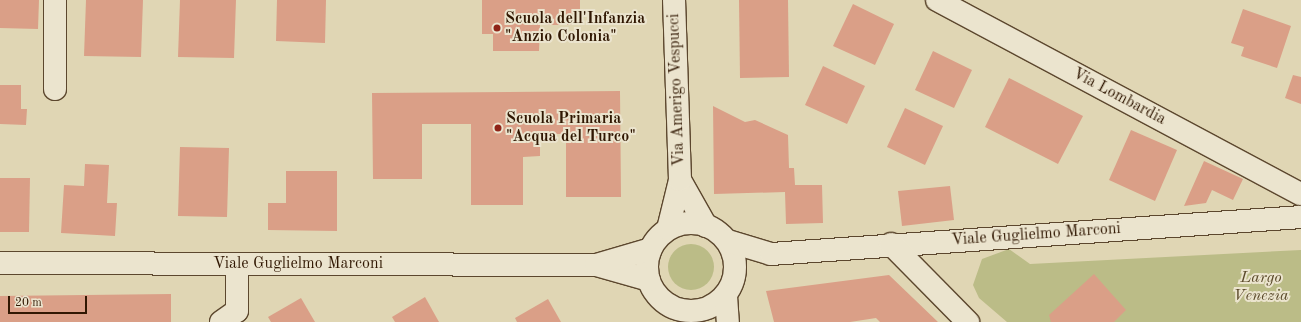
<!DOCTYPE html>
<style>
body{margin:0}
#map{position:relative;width:1301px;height:322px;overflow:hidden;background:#e0d6b4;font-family:"Old Standard TT",serif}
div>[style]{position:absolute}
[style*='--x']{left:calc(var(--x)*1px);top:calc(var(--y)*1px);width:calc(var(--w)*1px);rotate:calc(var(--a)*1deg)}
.green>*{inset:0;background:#bbbc87}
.round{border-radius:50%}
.building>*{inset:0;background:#da9f87}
.roads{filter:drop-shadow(1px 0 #5c472e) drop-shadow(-1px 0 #5c472e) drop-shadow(0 1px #5c472e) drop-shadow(0 -1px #5c472e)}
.minor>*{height:22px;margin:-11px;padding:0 11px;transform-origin:11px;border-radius:11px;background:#ebe4ce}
.minor>.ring{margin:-11px;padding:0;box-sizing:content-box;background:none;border:22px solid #ebe4ce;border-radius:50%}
.dots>*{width:11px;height:11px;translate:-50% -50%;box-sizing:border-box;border:2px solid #ebe4ce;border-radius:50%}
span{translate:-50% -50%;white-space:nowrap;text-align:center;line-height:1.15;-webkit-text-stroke:4px #ebe4ce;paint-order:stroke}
.poi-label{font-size:16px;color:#301702;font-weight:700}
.left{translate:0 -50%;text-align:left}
.street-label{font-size:16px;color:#301702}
.park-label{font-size:16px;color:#5a492a;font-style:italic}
.scale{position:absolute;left:8px;top:296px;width:79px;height:18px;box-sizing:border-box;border:2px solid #301702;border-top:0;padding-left:5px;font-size:12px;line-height:14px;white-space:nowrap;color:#301702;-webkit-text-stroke:3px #ebe4ce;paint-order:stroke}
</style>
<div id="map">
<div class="green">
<i class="round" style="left:668px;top:244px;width:46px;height:46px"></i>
<i style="clip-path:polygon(1009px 249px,1030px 264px,1301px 250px,1301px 322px,1007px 322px,979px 298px,973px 285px,982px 259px)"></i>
</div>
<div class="building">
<i style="clip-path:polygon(0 0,39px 0,38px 29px,0 28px)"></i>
<i style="clip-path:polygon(86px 0,143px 0,141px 57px,84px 56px)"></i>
<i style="clip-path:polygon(180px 0,236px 0,234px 58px,178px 57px)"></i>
<i style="clip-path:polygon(277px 0,326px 0,325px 43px,276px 41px)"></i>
<i style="clip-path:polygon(482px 0,580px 0,580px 25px,540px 25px,539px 51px,493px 51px,493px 34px,482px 34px)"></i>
<i style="clip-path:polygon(739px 0,788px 0,789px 77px,740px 78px)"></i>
<i style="clip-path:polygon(853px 4px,894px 24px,875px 65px,833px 46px)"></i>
<i style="clip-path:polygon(1243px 9px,1291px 26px,1277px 68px,1241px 56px,1244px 47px,1231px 43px)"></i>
<i style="clip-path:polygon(933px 51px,972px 70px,954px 108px,915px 90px)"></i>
<i style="clip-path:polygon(823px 66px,865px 86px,847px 124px,805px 105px)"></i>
<i style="clip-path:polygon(1293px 75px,1301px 77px,1301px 104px,1285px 98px)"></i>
<i style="clip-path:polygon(1009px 78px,1083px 116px,1058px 164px,985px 127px)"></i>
<i style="clip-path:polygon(0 85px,21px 85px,21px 109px,27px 109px,26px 125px,0 124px)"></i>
<i style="clip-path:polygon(620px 91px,621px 197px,566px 197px,566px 134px,540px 134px,540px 156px,523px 157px,523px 205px,471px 205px,471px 124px,422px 124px,422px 179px,373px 179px,372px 93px)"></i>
<i style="clip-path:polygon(713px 106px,745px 122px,755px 120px,788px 135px,789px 168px,794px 168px,795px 185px,822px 185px,823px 223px,786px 224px,785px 192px,714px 194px)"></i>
<i style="clip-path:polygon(905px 108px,943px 126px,925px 165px,887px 147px)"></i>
<i style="clip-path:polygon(1131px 130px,1177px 150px,1155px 201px,1109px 180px)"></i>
<i style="clip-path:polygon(180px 147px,229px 148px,227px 217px,178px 216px)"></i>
<i style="clip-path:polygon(1204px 161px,1243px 179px,1233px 200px,1212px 190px,1206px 203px,1184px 206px)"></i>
<i style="clip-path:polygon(85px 164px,109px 165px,107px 203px,117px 203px,115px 236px,61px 233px,64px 185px,84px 186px)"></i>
<i style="clip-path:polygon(286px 171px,337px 171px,337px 231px,268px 230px,268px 203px,286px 203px)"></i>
<i style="clip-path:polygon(0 178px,30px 178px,29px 232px,0 232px)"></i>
<i style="clip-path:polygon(950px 186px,954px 220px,902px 226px,898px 191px)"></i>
<i style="clip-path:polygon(1094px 274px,1126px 310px,1114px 322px,1051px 322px,1049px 315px)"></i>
<i style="clip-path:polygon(889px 275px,938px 322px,880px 322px,876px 318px,850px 322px,774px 322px,766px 291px)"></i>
<i style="clip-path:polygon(171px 294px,171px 322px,0 322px,0 296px)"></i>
<i style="clip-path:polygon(425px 297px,439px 322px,395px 322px,392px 317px)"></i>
<i style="clip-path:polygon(301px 298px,315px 322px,271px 322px,268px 317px)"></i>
<i style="clip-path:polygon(548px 299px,561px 322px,517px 322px,515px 318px)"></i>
</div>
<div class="roads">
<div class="minor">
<i style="--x:937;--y:0;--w:412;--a:28.1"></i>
<i style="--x:55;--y:89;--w:89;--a:-90"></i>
<i style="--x:680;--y:180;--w:53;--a:60.5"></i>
<i class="ring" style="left:647px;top:223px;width:66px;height:66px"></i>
<i style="--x:668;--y:229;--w:50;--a:-76.2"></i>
<i style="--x:680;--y:180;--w:180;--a:-91.9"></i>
<i style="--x:728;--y:241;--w:45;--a:16.8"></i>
<i style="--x:771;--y:254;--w:531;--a:-3.99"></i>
<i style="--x:891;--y:244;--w:110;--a:45.4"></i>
<i style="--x:0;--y:263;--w:596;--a:0.19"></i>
<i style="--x:596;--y:265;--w:55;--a:15.8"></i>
<i style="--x:596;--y:265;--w:57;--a:-16.2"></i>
<i style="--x:726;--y:296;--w:26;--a:86"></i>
<i style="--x:221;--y:322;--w:19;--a:-35"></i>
<i style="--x:237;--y:311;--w:47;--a:-90"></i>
</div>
</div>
<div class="dots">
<i style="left:497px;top:28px;background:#8f2418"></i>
<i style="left:498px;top:128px;background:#8f2418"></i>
</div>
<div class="poi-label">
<span class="left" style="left:505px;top:28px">Scuola dell'Infanzia<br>"Anzio Colonia"</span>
<span class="left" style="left:506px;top:128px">Scuola Primaria<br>"Acqua del Turco"</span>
</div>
<div class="street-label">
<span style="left:677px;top:90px;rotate:-92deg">Via Amerigo Vespucci</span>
<span style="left:1119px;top:97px;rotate:28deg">Via Lombardia</span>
<span style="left:1036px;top:235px;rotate:-4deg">Viale Guglielmo Marconi</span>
<span style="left:298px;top:264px">Viale Guglielmo Marconi</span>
</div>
<div class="park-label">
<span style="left:1261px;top:287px">Largo<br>Venezia</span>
</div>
<div class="scale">20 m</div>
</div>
